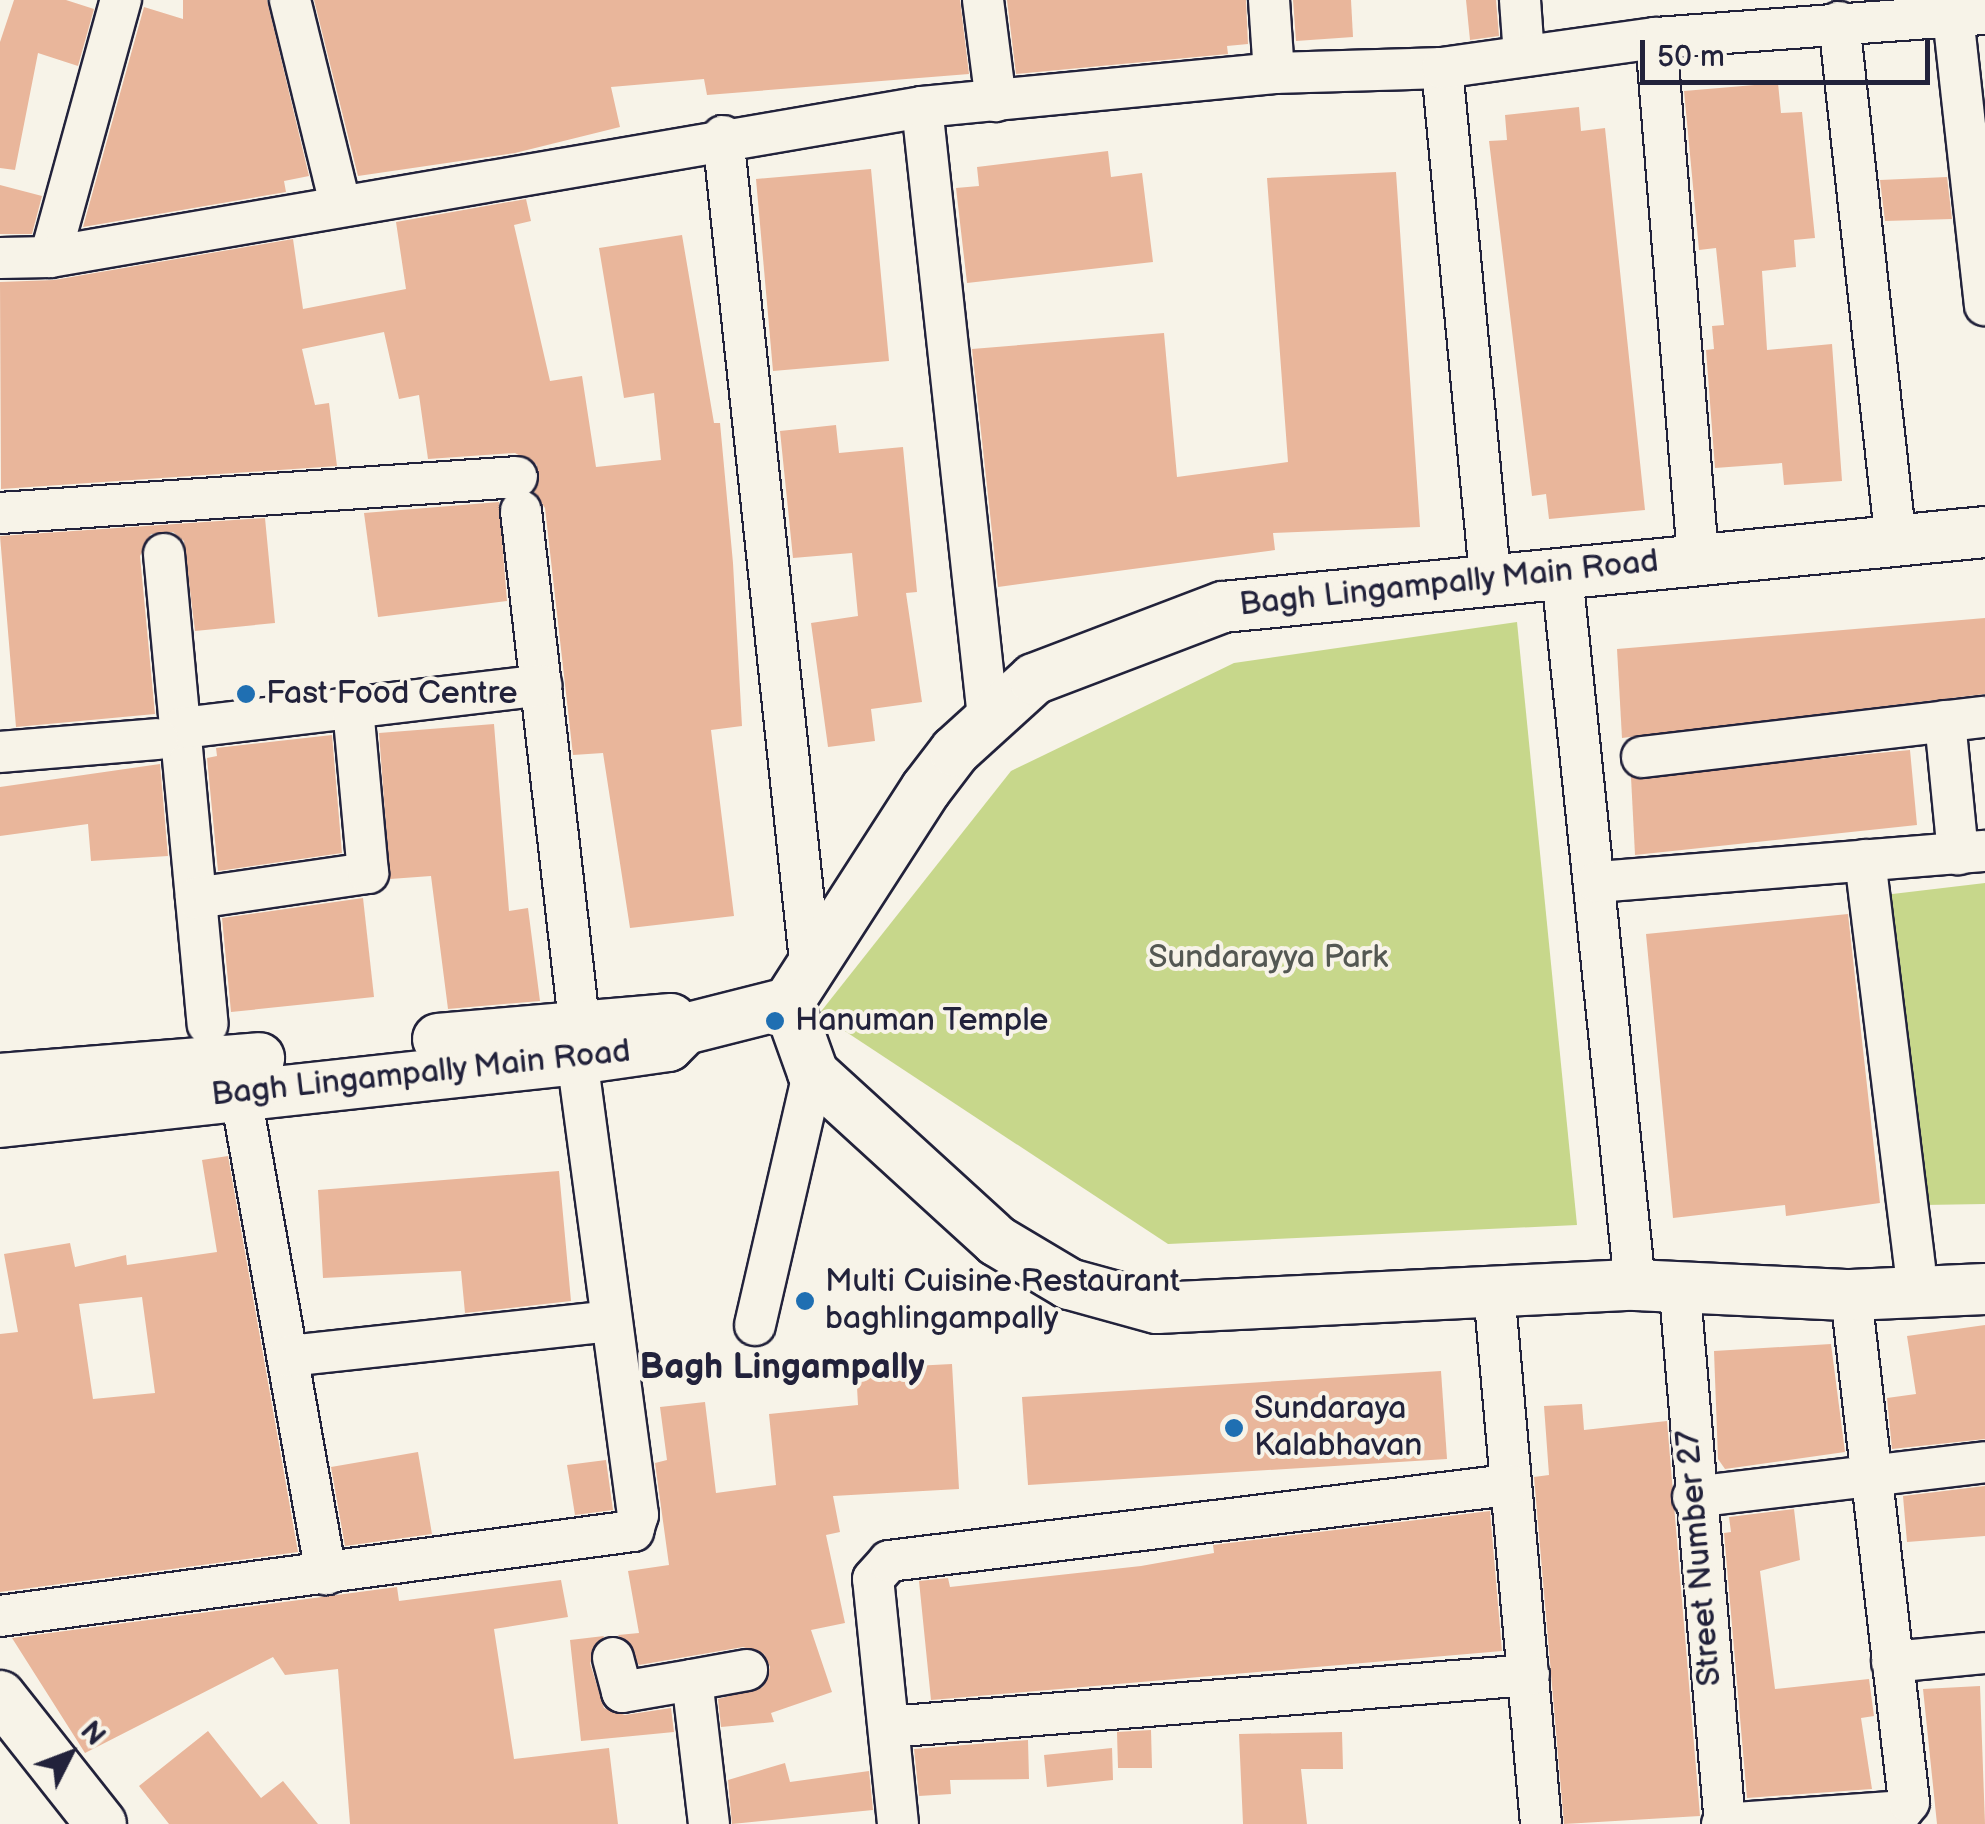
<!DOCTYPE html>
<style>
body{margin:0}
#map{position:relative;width:1985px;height:1824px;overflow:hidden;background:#f7f3e8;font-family:"Balsamiq Sans",sans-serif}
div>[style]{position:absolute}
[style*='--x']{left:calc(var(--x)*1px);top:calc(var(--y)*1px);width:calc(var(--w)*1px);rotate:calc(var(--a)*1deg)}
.green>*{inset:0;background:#c7d78b}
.building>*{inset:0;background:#e9b69b}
.roads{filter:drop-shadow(2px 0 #22223b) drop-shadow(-2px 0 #22223b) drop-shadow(0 2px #22223b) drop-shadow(0 -2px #22223b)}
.minor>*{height:40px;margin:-20px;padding:0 20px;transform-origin:20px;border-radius:20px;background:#f7f3e8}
.tertiary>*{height:50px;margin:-25px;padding:0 25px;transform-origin:25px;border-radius:25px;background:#f7f3e8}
.dots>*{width:28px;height:28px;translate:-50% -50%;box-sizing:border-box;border:5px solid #f7f3e8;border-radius:50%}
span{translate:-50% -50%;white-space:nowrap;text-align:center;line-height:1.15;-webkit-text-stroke:8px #f7f3e8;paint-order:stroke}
.street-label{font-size:32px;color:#22223b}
.poi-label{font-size:32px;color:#22223b}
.left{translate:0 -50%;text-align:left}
.park-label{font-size:32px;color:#545853}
.neighbourhood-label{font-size:35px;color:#22223b;font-weight:700}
.north{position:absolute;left:20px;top:1704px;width:100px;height:100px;-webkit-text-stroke:8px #f7f3e8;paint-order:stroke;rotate:48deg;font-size:28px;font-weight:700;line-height:40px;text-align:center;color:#22223b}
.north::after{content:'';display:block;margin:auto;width:35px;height:45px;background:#22223b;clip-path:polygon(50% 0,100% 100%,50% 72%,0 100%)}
.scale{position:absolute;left:1640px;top:40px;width:290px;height:45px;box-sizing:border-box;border:5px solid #22223b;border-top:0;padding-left:12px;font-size:30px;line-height:35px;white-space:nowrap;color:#22223b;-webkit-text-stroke:8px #f7f3e8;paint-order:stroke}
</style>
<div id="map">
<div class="green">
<i style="clip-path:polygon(1517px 622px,1577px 1225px,1168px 1244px,819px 1014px,1011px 771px,1234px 663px)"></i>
<i style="clip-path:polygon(1985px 883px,1985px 1204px,1924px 1205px,1884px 895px)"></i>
</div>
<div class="building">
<i style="clip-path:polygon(14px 0,66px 0,94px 9px,78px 66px,38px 53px,15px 170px,0 168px,0 42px)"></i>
<i style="clip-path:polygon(183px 0,267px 0,309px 176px,284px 181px,286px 192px,83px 227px,144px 7px,183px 19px)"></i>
<i style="clip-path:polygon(314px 0,960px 0,969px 74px,707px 95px,704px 79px,611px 87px,620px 127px,515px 153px,358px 176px)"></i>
<i style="clip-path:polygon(1007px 0,1246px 0,1248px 44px,1227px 46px,1228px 54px,1016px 74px)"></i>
<i style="clip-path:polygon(1293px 0,1351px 0,1353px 37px,1296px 41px)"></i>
<i style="clip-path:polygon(1466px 0,1496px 0,1499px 36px,1470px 40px)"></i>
<i style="clip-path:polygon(1778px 83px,1781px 113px,1802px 112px,1815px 238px,1794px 240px,1796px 267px,1762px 271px,1767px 350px,1832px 344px,1842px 481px,1784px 485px,1782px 463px,1715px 468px,1706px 350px,1714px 349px,1712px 326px,1724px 325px,1716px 248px,1699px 250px,1684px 91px)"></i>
<i style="clip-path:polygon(1579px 107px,1581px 131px,1605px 128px,1645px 510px,1549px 519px,1546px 494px,1532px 496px,1489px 141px,1507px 140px,1505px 115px)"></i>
<i style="clip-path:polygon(1108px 151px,1111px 177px,1142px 173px,1153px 262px,967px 283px,956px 188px,979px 186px,977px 167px)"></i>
<i style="clip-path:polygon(871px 169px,889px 361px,773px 371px,756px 179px)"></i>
<i style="clip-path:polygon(1396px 172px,1420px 527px,1273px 533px,1275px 550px,998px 587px,972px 349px,1164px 333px,1177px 477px,1288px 462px,1267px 178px)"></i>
<i style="clip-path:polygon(1947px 177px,1952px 219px,1885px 221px,1880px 180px)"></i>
<i style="clip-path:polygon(0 185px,42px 196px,32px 234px,0 234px)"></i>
<i style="clip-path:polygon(526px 199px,531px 221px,514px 225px,550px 381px,582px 376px,596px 467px,661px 460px,654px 393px,624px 398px,599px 248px,682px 235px,714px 423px,720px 423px,733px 563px,742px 726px,711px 730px,734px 916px,630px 928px,603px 753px,573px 755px,545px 508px,534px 492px,537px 465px,515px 453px,428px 459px,419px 395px,399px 399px,384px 332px,302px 349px,315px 405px,329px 403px,337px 466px,1px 489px,0 282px,54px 280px,293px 239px,303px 309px,406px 289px,396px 222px)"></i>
<i style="clip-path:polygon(836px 425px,839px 453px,903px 447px,917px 592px,906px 593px,922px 702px,871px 709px,875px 741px,828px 747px,811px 623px,858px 616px,852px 553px,793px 558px,780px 431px)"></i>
<i style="clip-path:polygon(499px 502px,507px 601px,378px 617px,364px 513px)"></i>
<i style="clip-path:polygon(265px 518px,275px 623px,195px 631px,184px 541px,173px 532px,151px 534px,140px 556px,155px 714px,16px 727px,0 536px)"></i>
<i style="clip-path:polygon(1985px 618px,1985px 694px,1622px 738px,1617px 649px)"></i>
<i style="clip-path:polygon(494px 724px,509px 911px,528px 908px,540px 1001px,448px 1009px,431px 876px,390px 879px,379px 733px)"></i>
<i style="clip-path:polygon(332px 735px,342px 853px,218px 871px,207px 758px,217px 756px,216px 748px)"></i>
<i style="clip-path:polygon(1910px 750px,1917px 825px,1635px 855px,1631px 777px)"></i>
<i style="clip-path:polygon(160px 764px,168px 856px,91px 861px,88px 824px,0 836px,0 787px)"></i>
<i style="clip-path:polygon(363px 898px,374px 997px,231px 1012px,222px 918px)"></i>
<i style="clip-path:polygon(1848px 914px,1880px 1203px,1786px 1216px,1785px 1205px,1673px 1218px,1646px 934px)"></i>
<i style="clip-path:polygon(evenodd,228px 1156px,298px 1552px,0 1592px,0 1334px,18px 1332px,4px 1254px,70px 1243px,75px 1267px,126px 1255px,127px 1265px,217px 1252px,202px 1160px,228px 1156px,142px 1297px,155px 1393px,93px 1399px,79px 1304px,142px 1297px)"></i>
<i style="clip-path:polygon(559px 1171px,571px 1301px,465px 1313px,461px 1271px,323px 1278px,318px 1190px)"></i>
<i style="clip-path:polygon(1985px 1325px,1985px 1439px,1892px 1449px,1887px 1398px,1916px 1394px,1907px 1336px)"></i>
<i style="clip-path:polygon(1831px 1344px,1845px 1452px,1725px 1469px,1718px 1459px,1714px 1351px)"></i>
<i style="clip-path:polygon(952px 1364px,959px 1489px,833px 1496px,840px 1532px,826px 1535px,845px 1623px,811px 1630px,832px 1692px,771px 1713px,774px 1722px,721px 1727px,718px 1699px,763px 1687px,770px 1667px,764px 1654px,743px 1647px,639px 1665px,618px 1635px,639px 1633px,628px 1571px,669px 1565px,655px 1463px,667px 1460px,660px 1407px,705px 1402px,716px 1493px,776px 1485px,769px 1414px,858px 1405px,856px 1369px)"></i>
<i style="clip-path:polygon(1441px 1371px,1447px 1459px,1028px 1485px,1022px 1397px)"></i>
<i style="clip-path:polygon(1582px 1404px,1584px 1430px,1667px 1421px,1700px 1816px,1564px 1824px,1534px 1477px,1549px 1475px,1544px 1406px)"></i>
<i style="clip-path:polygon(418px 1452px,432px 1534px,345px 1546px,331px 1467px)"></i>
<i style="clip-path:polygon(606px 1460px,613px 1510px,575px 1515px,567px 1465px)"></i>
<i style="clip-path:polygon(1985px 1486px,1985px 1536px,1907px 1542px,1903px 1496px)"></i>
<i style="clip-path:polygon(1794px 1509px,1800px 1560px,1760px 1571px,1775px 1689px,1869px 1679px,1874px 1716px,1861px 1718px,1872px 1789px,1747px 1798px,1724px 1533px,1731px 1532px,1729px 1517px)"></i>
<i style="clip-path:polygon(1490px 1511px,1502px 1651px,931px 1700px,919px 1581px,948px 1578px,950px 1587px,1141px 1566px,1214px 1553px,1213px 1545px)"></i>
<i style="clip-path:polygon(561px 1580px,568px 1617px,494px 1629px,514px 1759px,609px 1748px,618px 1824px,350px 1824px,338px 1669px,285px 1675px,273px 1657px,85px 1753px,12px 1638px,397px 1587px,399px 1601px)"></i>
<i style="clip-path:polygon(604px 1636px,590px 1663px,604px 1708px,625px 1715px,671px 1708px,674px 1732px,581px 1741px,570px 1640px)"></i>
<i style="clip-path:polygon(1980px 1686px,1985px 1824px,1937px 1824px,1923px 1689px)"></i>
<i style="clip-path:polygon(1151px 1730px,1152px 1768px,1118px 1768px,1117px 1732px)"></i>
<i style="clip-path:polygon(208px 1731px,261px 1798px,283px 1781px,318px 1824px,169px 1824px,139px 1786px)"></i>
<i style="clip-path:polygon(1342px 1732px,1343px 1769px,1301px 1769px,1307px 1824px,1243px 1824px,1239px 1734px)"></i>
<i style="clip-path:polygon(1028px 1740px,1029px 1779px,950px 1780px,951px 1794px,919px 1796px,914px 1749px)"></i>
<i style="clip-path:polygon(1112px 1748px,1113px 1780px,1047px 1787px,1044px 1755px)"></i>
<i style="clip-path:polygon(785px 1763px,790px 1782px,869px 1771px,873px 1810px,732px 1824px,728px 1780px)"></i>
</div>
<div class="roads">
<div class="minor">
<i style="--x:290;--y:0;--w:210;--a:76.2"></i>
<i style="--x:983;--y:0;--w:102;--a:82.7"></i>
<i style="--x:1269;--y:0;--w:73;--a:86.1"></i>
<i style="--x:1520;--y:0;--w:56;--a:85.9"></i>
<i style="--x:1953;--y:16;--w:291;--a:83.7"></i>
<i style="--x:1839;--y:22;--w:524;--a:83.76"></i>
<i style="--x:1656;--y:38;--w:521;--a:85.37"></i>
<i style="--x:1442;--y:68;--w:509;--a:84.59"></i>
<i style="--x:922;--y:107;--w:615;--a:83.83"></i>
<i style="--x:723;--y:136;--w:840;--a:83.98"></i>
<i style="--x:50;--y:257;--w:267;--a:-74.6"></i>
<i style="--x:0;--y:258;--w:50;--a:-1.1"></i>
<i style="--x:50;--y:257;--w:885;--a:-9.76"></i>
<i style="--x:922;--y:107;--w:354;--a:-5.5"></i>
<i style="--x:1274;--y:73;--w:168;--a:-1.7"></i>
<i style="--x:1442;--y:68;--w:216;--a:-8"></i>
<i style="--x:1656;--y:38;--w:330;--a:-4.2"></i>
<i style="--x:521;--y:511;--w:514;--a:83.52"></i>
<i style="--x:0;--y:513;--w:518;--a:-3.98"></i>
<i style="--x:164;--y:554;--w:472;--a:84.7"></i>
<i style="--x:1562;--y:575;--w:714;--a:84.13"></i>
<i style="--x:1945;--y:721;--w:134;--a:84.4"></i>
<i style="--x:182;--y:728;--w:362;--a:-6.8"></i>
<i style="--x:0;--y:752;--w:158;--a:-4.7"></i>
<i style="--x:1642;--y:757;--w:345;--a:-6.7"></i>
<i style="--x:1865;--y:860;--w:410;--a:83"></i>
<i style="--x:1597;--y:882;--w:389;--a:-4.6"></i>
<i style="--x:196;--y:898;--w:174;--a:-8.3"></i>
<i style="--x:368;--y:873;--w:167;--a:-95.2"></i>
<i style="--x:240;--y:1091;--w:491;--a:79.9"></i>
<i style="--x:1494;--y:1290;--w:536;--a:84.97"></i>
<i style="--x:1680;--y:1293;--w:533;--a:85.16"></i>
<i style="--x:755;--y:1325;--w:259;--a:-77"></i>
<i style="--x:289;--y:1356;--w:324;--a:-6.2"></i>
<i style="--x:1693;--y:1497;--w:294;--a:-6.8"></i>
<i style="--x:0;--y:1616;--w:639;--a:-7.65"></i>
<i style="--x:633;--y:1531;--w:17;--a:-73"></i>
<i style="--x:638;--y:1515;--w:460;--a:-97.6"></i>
<i style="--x:613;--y:1658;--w:35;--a:75"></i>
<i style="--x:622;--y:1692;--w:71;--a:-9.7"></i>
<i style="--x:1892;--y:1662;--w:93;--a:-5.5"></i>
<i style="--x:889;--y:1727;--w:642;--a:-4.65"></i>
<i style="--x:709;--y:1824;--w:145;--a:-96.7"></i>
<i style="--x:692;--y:1680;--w:56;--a:-10.3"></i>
<i style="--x:898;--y:1824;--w:246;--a:-95.8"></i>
<i style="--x:873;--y:1579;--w:24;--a:-48"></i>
<i style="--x:889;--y:1561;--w:624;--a:-7"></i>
<i style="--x:1722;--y:1824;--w:180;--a:-4.1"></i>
<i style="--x:1902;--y:1811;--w:11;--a:-52"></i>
<i style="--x:1909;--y:1802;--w:510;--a:-96.53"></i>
</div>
<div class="tertiary">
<i style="--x:788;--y:1003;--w:255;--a:-57.2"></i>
<i style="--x:926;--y:789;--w:48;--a:-52.7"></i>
<i style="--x:955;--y:751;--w:107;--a:-42.3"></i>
<i style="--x:1034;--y:679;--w:202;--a:-20.9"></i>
<i style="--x:1223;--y:607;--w:766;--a:-5.62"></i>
<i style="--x:788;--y:1003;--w:74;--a:70.3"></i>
<i style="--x:813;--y:1073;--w:249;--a:42.4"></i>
<i style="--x:997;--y:1241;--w:84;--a:30.8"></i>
<i style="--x:1069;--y:1284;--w:91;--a:15.3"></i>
<i style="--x:1157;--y:1308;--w:479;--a:-2.8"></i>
<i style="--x:1635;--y:1285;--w:216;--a:2.7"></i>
<i style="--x:1851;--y:1295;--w:134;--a:-2.6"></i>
<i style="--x:685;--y:1029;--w:106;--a:-14.2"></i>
<i style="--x:438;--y:1039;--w:234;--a:-4.9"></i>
<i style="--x:0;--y:1079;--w:260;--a:-4.6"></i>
<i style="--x:0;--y:1122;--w:580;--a:-6.23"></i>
<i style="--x:577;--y:1059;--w:92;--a:-8.1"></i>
<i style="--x:668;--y:1046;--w:24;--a:-45"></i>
<i style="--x:0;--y:1696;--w:163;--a:51.7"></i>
</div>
</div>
<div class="dots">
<i style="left:246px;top:694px;background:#1f6fb2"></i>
<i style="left:775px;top:1021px;background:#1f6fb2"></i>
<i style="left:805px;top:1301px;background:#1f6fb2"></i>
<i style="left:1234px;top:1428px;background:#1f6fb2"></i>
</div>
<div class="street-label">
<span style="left:1449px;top:584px;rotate:-6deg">Bagh Lingampally Main Road</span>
<span style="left:421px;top:1074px;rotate:-6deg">Bagh Lingampally Main Road</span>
<span style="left:1700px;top:1558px;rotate:-95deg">Street Number 27</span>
</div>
<div class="poi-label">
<span class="left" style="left:266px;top:694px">Fast Food Centre</span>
<span class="left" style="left:795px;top:1021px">Hanuman Temple</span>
<span class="left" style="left:825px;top:1301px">Multi Cuisine Restaurant<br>baghlingampally</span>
<span class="left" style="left:1254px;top:1428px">Sundaraya<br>Kalabhavan</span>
</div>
<div class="park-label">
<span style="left:1268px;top:958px">Sundarayya Park</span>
</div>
<div class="neighbourhood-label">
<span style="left:782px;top:1368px">Bagh Lingampally</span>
</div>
<div class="north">N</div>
<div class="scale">50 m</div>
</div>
